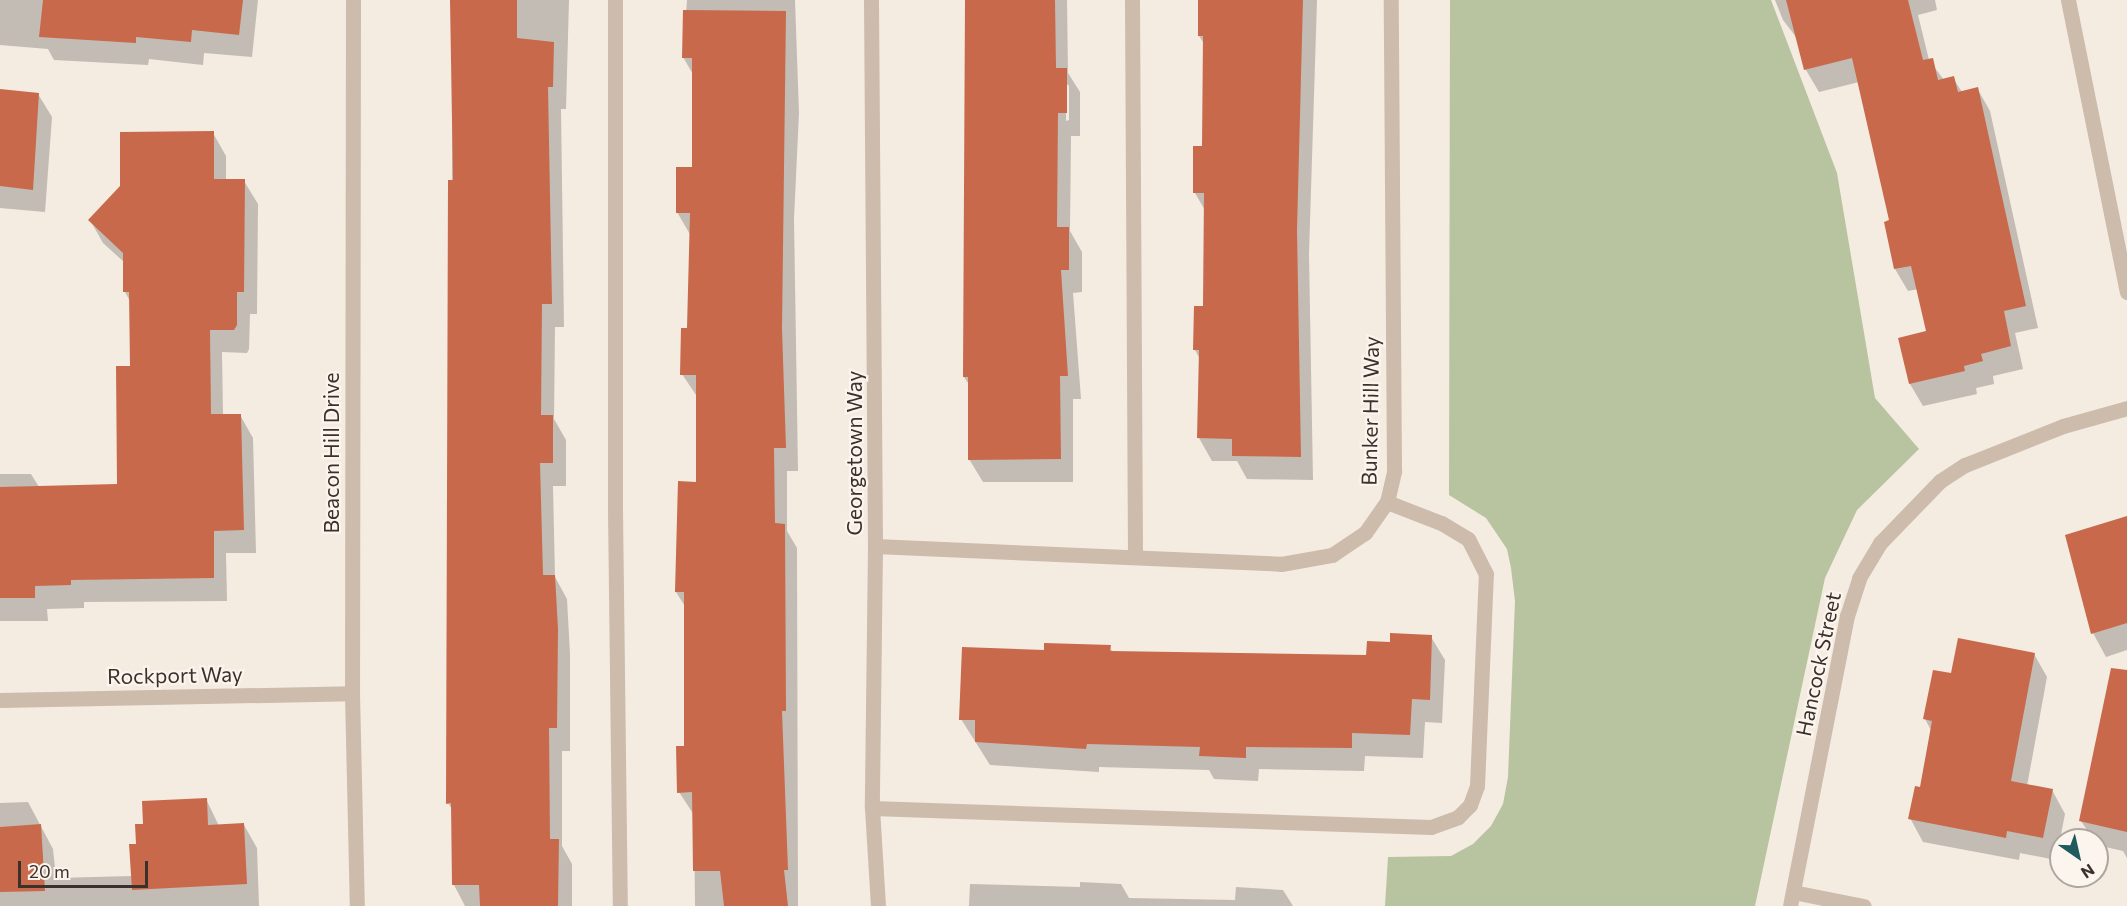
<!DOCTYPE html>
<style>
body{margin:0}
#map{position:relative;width:2127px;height:906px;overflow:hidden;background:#f4ebe1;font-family:Commissioner,sans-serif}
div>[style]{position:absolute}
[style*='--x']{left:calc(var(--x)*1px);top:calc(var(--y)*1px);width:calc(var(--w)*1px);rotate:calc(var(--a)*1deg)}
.green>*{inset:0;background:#b8c4a0}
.shadow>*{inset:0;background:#0003}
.building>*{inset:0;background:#c8694b}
.minor>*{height:15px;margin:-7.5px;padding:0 7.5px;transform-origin:7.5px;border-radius:7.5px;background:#cdbbac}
span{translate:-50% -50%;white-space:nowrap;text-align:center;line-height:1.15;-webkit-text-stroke:4.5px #fbf5ee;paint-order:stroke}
.street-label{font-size:21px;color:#3b302b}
.north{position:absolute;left:2049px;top:828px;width:60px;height:60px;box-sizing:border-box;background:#fbf5ee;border:2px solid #aea6a0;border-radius:50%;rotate:146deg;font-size:16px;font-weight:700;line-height:24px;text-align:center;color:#3b302b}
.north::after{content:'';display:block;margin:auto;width:21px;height:27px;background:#1f5a5e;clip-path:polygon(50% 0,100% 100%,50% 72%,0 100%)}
.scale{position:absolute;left:18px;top:861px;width:130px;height:27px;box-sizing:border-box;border:3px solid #3b302b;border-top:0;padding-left:8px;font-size:18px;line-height:21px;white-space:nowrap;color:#3b302b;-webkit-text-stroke:4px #fbf5ee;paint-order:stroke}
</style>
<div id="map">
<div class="green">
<i style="clip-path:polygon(1450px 0,1771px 0,1837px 173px,1875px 398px,1919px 449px,1857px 510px,1825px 578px,1755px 906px,1385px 906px,1388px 857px,1451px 856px,1473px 844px,1491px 826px,1503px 804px,1508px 777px,1515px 601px,1511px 568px,1507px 549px,1486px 518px,1449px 495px)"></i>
</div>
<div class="shadow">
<i style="clip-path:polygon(0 0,258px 0,252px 57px,204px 53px,203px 65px,149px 59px,148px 65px,54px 60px,48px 49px,0 45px)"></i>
<i style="clip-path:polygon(453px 0,569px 0,566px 109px,561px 109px,564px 327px,555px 327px,554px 419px,566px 440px,566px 486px,553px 486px,555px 577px,567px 599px,570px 654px,570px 751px,562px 751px,562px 846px,572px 864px,572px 906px,465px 906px,454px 885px,453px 811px,448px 803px)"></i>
<i style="clip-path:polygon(687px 0,795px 0,799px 113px,794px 219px,798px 471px,787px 471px,787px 531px,797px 548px,798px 906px,695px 906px,694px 815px,679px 792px,686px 748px,686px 608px,676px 592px,680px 483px,698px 483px,698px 398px,682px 374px,689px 330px,691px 236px,677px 212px,694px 169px,694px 76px,683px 57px)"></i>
<i style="clip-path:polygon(evenodd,968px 0,1067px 0,1068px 73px,1080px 92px,1080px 136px,1071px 136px,1070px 231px,1082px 252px,1082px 292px,1073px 293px,1081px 399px,1073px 399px,1073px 482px,983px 482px,969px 459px,970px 386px,964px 377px,968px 0,1066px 83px,1069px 86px,1069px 120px,1066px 121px,1066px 83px)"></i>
<i style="clip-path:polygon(1200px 0,1317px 0,1309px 254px,1313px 480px,1247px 479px,1237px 461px,1212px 461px,1199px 438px,1200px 359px,1195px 350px,1205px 307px,1206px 212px,1195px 193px,1204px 147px,1205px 45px,1199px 36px)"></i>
<i style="clip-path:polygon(1775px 0,1935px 0,1937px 10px,1918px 15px,1929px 60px,1944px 80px,1953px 78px,1962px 92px,1977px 88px,1990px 111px,2038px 328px,2015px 333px,2023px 369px,1993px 376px,1994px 384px,1976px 388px,1977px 394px,1923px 406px,1910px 384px,1900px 339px,1928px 333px,1918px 289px,1908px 291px,1895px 269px,1891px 222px,1859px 82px,1819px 92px,1806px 70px,1799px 41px,1783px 20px)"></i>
<i style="clip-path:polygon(0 90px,38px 94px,52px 117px,45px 212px,0 208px)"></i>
<i style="clip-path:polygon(213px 133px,226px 156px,226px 181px,244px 181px,258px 204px,257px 314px,250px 314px,249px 349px,247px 353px,222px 352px,223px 415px,240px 415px,253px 438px,256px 553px,226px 553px,227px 601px,84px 602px,84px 608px,47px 609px,48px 621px,0 621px,0 474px,31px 474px,39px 487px,118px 485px,132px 367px,131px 303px,125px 292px,125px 263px,103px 243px,90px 220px)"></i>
<i style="clip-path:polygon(2127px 518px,2127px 650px,2106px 657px,2093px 633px)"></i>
<i style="clip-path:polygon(1431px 637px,1445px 660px,1442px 723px,1425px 722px,1423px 758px,1365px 756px,1364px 771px,1259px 769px,1258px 781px,1214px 779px,1209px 770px,1099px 767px,1099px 772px,990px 765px,961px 719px,1045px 652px,1110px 647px,1113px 653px,1368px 657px,1391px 644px)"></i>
<i style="clip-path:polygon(2034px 654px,2047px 677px,2027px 786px,2052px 790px,2065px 814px,2056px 860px,2020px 853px,2019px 860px,1923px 842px,1910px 818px,1921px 789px,1932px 732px,1925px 719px,1952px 675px)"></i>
<i style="clip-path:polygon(2127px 729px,2127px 858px,2123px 851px,2097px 845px,2081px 821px)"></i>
<i style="clip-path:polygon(206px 799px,219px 826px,244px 825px,257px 848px,259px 906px,0 906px,0 803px,28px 802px,53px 849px,56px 878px,132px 876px,145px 825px)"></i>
<i style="clip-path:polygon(1080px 882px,1121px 884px,1129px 898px,1235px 900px,1236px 887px,1283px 890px,1293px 906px,969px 906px,970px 884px,1080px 887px)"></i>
</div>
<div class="building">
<i style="clip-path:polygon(43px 0,243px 0,239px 35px,192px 30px,191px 42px,136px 37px,136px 43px,39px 37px)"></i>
<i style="clip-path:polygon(450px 0,517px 0,517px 38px,554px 42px,553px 87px,548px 87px,552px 304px,542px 304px,541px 415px,553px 415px,553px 463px,540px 463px,543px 575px,555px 575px,558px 629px,557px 728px,549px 728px,550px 839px,559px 839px,558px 906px,480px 906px,479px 885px,452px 885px,451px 803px,446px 804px,448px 180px,453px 180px)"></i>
<i style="clip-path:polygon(965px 0,1055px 0,1056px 68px,1067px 68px,1067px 113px,1058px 113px,1057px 227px,1069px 227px,1069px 270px,1061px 270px,1068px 376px,1060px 376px,1061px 459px,968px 460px,968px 377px,963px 377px)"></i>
<i style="clip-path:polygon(1198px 0,1303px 0,1297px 230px,1301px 457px,1232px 456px,1232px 439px,1197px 438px,1199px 350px,1193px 350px,1194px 306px,1203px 306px,1204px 193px,1193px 193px,1193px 146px,1202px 146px,1203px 36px,1198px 36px)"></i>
<i style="clip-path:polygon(1786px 0,1908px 0,1923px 60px,1933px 58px,1938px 80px,1954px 76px,1958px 92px,1978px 87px,2026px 306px,2004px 311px,2011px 346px,1981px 354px,1983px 361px,1964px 366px,1965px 371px,1909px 384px,1898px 338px,1926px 331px,1911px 266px,1894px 269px,1884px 222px,1889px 220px,1852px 58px,1804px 70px)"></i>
<i style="clip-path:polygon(683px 10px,786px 11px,782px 329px,786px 448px,774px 448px,775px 523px,785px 524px,786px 711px,782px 711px,788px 870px,784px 870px,788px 906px,724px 906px,720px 871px,693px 871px,692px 792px,677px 793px,676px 746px,684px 746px,684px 592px,675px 592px,678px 481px,696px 482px,696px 375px,680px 375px,681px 328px,687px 328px,690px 213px,676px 213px,676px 167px,692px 167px,692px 58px,682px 58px)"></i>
<i style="clip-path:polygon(0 89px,39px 93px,33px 190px,0 186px)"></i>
<i style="clip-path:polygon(214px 131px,214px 179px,245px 179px,244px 292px,237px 292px,237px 325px,234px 330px,210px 330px,211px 414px,241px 414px,244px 530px,214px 531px,214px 578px,71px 580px,71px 585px,35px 586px,35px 598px,0 598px,0 487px,117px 484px,116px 366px,130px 366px,129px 292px,123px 292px,123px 253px,88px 220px,120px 186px,120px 132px)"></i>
<i style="clip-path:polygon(2127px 516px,2127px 623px,2091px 634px,2065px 535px)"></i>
<i style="clip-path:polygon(1390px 633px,1432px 635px,1430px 700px,1412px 699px,1410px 735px,1352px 733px,1352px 748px,1246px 747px,1246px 758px,1199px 756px,1200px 747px,1087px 744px,1086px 749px,975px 742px,975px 720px,959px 720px,962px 647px,1044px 650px,1044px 643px,1111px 645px,1110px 651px,1366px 655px,1367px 641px,1390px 642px)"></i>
<i style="clip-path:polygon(1958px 638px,2035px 653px,2011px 781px,2053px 789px,2043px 838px,2007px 831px,2006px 838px,1908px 819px,1915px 786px,1920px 787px,1932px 721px,1923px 719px,1933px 670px,1951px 673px)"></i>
<i style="clip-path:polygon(2111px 668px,2127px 670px,2127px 832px,2079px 821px)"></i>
<i style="clip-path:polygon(207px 798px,208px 825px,244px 823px,247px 884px,132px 890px,129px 844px,136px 844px,135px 824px,143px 824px,142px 801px)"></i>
<i style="clip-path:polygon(41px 824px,45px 891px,0 892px,0 827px)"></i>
</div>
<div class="minor">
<i style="--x:353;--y:0;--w:693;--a:90.08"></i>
<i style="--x:352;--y:693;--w:213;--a:88.7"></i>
<i style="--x:615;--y:0;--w:510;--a:90"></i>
<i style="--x:615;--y:510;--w:396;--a:89.3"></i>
<i style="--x:871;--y:0;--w:546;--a:89.58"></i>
<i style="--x:875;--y:546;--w:262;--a:90.7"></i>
<i style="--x:872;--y:808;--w:98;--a:86.5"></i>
<i style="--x:1132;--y:0;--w:557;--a:89.69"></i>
<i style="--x:2068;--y:0;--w:298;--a:78.6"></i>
<i style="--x:875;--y:546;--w:406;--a:2.5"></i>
<i style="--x:1281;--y:564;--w:52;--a:-10"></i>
<i style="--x:1332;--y:555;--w:40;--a:-34"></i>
<i style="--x:1365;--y:533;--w:38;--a:-55"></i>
<i style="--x:1387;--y:502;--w:32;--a:-77"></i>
<i style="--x:1394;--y:471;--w:471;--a:-90.4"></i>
<i style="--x:0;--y:700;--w:352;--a:-1.1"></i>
<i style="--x:872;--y:808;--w:559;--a:1.95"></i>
<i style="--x:1431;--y:827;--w:29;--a:-20"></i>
<i style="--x:1458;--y:817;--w:17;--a:-45"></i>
<i style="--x:1470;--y:805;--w:20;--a:-70"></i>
<i style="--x:1477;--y:786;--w:212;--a:-87.6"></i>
<i style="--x:1486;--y:574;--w:39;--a:-117"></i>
<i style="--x:1468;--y:539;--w:31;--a:-149"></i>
<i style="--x:1441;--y:523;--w:58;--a:-158.7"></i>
<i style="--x:1793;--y:892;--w:72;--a:11.2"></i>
<i style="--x:1790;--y:906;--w:296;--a:-78.9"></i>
<i style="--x:1847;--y:616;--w:40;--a:-72"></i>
<i style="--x:1859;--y:578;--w:41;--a:-59"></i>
<i style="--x:1880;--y:543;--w:86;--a:-45.9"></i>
<i style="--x:1940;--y:481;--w:30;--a:-33"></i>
<i style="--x:1965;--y:465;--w:105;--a:-21.7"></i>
<i style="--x:2063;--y:426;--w:66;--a:-15.7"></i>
</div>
<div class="street-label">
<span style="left:1370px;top:411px;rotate:-89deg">Bunker Hill Way</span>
<span style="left:331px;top:453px;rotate:-90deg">Beacon Hill Drive</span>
<span style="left:854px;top:453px;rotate:-90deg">Georgetown Way</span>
<span style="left:1818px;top:664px;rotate:-78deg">Hancock Street</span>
<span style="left:175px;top:675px;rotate:-1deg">Rockport Way</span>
</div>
<div class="north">N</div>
<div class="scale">20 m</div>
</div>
